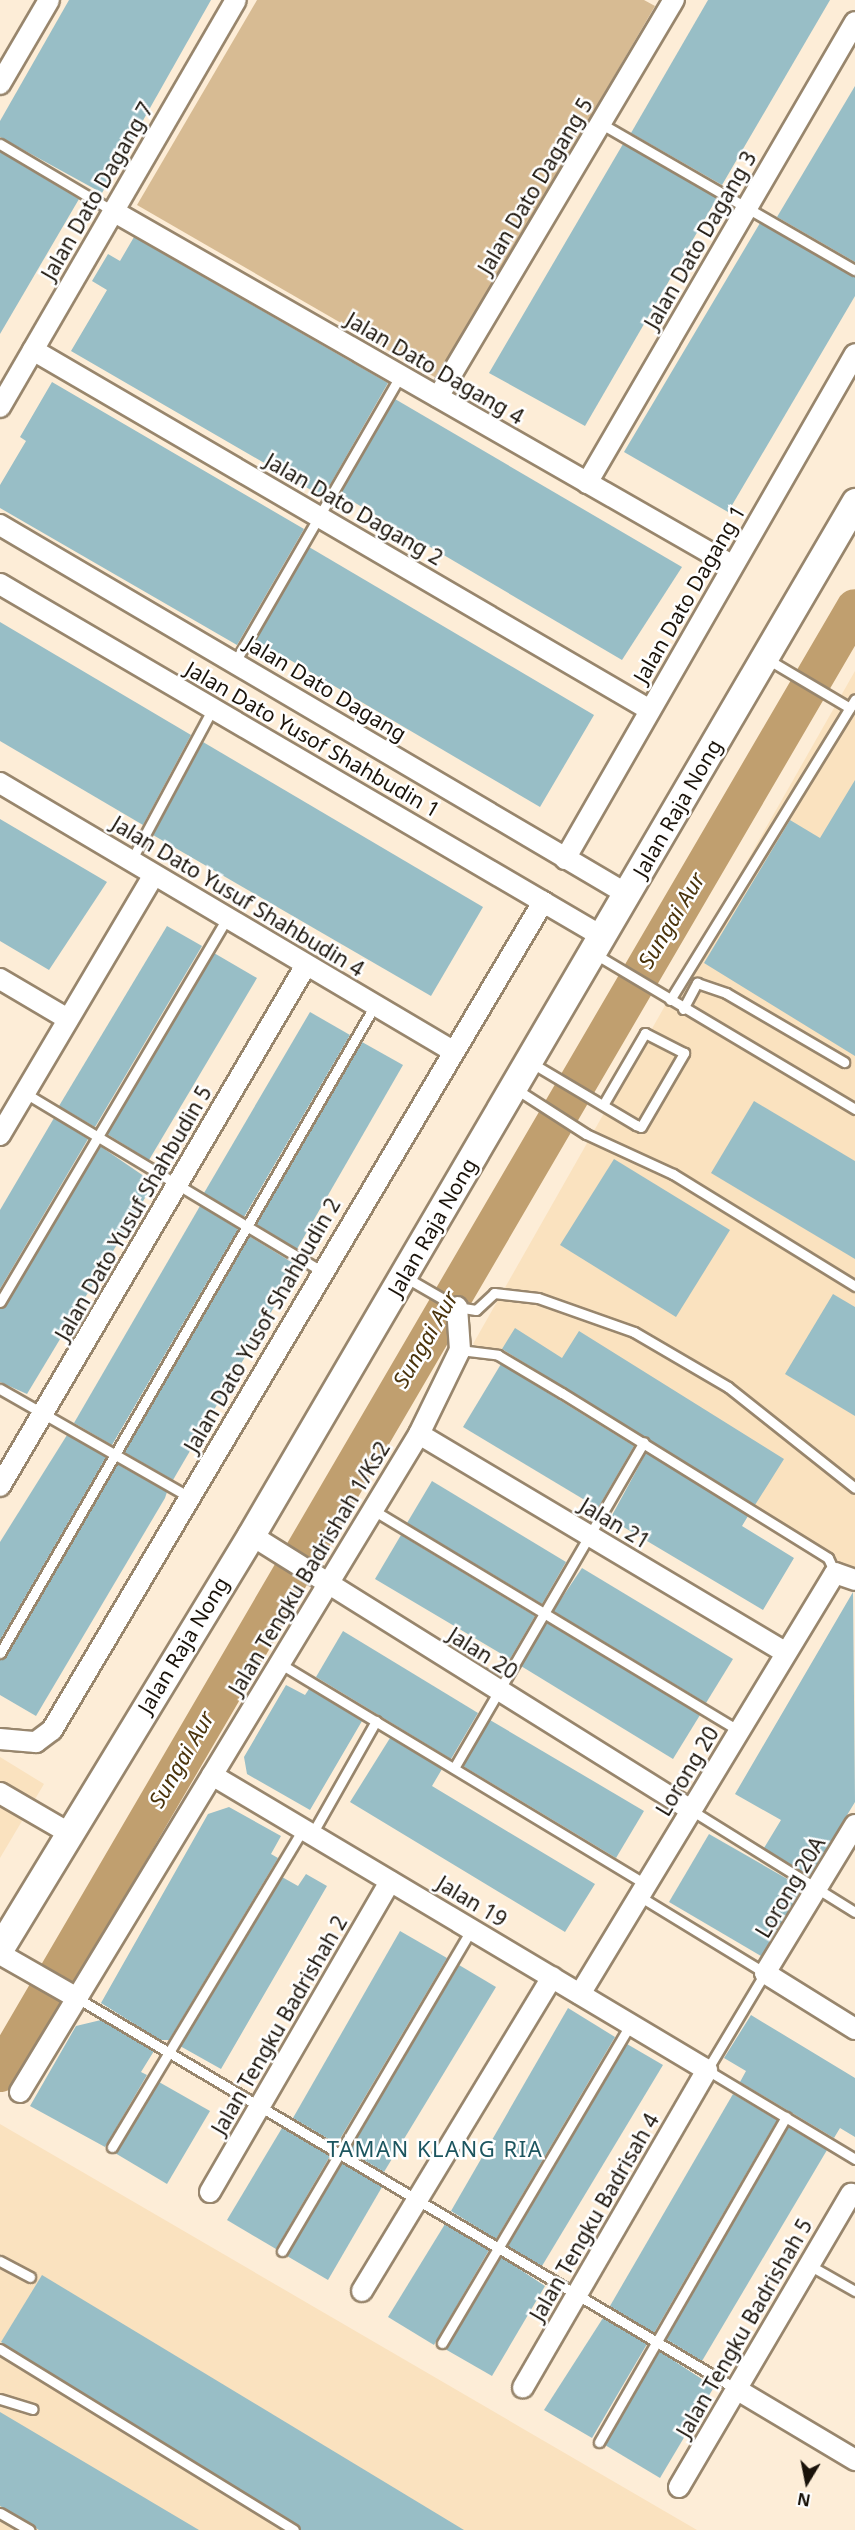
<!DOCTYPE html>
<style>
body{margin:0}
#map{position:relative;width:855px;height:2530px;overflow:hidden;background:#fdedd7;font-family:"Noto Sans",sans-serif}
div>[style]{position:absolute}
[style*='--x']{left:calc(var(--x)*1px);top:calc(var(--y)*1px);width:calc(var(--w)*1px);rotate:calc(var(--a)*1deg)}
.built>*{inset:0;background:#fae2bf}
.green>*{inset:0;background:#d7bb93}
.river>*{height:38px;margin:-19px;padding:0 19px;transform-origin:19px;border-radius:19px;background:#c09f6f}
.building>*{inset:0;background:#98bec6}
.roads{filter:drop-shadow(2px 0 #98866d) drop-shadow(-2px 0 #98866d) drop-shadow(0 2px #98866d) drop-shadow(0 -2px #98866d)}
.service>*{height:9px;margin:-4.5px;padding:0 4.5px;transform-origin:4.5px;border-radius:4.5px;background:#fff}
.minor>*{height:20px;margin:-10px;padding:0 10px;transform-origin:10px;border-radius:10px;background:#fff}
.secondary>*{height:27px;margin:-13.5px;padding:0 13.5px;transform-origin:13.5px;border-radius:13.5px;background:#fff}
span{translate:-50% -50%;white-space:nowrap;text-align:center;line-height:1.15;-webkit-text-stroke:5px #fff;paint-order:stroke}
.street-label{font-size:21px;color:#1a130a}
.water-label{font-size:22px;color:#4a330b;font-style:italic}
.neighbourhood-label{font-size:22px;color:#1c555f;letter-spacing:1.5px}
.north{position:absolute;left:777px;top:2452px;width:60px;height:60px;-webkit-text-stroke:4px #fff;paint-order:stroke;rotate:190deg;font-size:16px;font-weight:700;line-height:24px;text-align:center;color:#1a130a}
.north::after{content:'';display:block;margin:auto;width:21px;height:27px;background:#1a130a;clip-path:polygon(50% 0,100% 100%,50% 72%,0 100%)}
</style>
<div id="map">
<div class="built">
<i style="clip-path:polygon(855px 671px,855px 1573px,473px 1344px)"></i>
<i style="clip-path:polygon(0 1757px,44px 1784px,0 1858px)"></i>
<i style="clip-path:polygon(0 2124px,697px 2530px,0 2530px)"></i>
</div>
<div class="green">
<i style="clip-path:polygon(257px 0,644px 0,655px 6px,438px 379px,137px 205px)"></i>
</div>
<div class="river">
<i style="--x:0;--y:2073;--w:1696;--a:-59.73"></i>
</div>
<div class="building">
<i style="clip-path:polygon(69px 0,211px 0,102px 193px,0 137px,0 121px)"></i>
<i style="clip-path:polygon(708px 0,830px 0,722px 185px,631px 133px)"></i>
<i style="clip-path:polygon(855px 86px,855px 262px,777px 217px)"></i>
<i style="clip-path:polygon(623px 144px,717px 198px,585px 426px,489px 373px)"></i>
<i style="clip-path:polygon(0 152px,79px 199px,0 334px)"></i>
<i style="clip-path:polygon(760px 223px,855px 277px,855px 296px,728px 512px,624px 452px)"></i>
<i style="clip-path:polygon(134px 237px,388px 383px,323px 497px,71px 351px,107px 290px,92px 281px,108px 254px,120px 261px)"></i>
<i style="clip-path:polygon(52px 382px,304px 529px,237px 645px,0 508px,0 485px,26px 441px,20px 437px)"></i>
<i style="clip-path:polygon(395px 399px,682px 567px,622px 660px,340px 494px)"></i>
<i style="clip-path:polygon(309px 547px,594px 715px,540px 807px,256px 640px)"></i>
<i style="clip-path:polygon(0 622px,191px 735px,143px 825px,0 741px)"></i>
<i style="clip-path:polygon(203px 742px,483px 907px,431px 996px,153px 835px)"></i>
<i style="clip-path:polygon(855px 780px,855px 1056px,704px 963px,790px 820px,820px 838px)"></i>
<i style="clip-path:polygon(0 819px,107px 882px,49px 970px,0 941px)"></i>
<i style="clip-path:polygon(167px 926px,202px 946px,95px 1127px,59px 1106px)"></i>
<i style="clip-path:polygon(214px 953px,257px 978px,149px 1160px,107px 1134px)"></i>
<i style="clip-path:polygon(310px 1012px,350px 1035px,244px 1217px,204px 1193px)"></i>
<i style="clip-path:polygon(362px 1042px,403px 1065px,297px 1249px,256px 1224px)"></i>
<i style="clip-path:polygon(754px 1101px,855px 1161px,855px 1259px,711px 1173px)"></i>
<i style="clip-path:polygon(54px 1118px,88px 1139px,0 1289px,0 1210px)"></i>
<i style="clip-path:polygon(100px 1146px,154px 1183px,27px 1394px,0 1382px,0 1309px)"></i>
<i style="clip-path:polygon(614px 1159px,730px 1230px,676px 1317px,560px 1245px)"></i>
<i style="clip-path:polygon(200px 1206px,238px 1229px,112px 1445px,74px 1423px)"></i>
<i style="clip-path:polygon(249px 1236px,298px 1266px,173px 1480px,124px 1452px)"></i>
<i style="clip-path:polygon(833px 1294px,855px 1307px,855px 1416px,785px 1374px)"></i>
<i style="clip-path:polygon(515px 1328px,562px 1358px,579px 1331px,784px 1459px,755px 1505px,502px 1349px)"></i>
<i style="clip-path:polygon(501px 1364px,634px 1446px,598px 1508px,463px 1427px)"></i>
<i style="clip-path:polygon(67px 1435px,106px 1457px,0 1640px,0 1542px)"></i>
<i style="clip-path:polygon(646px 1453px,748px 1516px,742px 1526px,794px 1558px,763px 1610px,610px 1519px)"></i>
<i style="clip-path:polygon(117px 1464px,167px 1492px,165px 1498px,36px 1716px,0 1695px,0 1660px)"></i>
<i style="clip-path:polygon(432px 1481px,566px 1562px,542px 1604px,407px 1523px)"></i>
<i style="clip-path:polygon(401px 1535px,535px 1616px,510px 1659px,375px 1579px)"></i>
<i style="clip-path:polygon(582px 1568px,733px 1659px,706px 1703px,553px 1611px)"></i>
<i style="clip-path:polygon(853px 1592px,855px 1802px,810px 1876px,764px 1848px,781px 1820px,735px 1794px)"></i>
<i style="clip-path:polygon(547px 1623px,700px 1715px,673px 1759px,521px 1666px)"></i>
<i style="clip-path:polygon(343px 1631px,478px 1713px,451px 1759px,316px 1677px)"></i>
<i style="clip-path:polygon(286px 1685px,305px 1695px,309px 1689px,362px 1721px,310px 1810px,247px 1774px,244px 1757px)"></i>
<i style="clip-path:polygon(490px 1720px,644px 1811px,616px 1858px,463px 1766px)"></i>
<i style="clip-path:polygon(390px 1738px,442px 1769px,432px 1786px,595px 1884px,565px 1932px,350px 1802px)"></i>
<i style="clip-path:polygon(229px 1807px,281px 1836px,271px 1854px,278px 1858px,169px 2040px,160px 2040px,101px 2003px,208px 1814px)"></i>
<i style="clip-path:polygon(709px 1834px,803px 1888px,761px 1956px,669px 1902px)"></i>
<i style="clip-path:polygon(306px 1874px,327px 1886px,221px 2069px,180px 2046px,282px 1877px,298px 1886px)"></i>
<i style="clip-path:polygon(400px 1931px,447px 1958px,337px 2144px,293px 2118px)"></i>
<i style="clip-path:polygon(459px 1965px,496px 1987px,384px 2172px,349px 2151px)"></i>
<i style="clip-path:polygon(568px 2008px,615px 2037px,496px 2239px,451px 2211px)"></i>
<i style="clip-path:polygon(751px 2015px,855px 2078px,855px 2137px,840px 2128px,834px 2138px,740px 2082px,746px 2071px,724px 2058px)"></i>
<i style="clip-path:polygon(101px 2020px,154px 2051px,141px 2072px,147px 2075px,105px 2147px,30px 2106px,76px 2026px)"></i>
<i style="clip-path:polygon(627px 2044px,663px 2065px,542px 2266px,508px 2246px)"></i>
<i style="clip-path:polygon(159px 2082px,210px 2111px,167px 2184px,115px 2153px)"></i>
<i style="clip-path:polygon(733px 2094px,777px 2120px,654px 2333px,610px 2306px)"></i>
<i style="clip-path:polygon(788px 2127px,827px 2150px,702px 2361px,666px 2339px)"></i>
<i style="clip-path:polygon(282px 2128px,330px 2156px,276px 2249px,227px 2220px)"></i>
<i style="clip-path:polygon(342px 2163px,382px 2187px,328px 2280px,287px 2256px)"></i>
<i style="clip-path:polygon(445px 2224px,489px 2250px,434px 2345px,388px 2317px)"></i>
<i style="clip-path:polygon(501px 2257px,545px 2286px,492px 2376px,445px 2349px)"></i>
<i style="clip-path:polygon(42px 2275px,464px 2530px,301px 2530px,1px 2342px)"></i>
<i style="clip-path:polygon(603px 2318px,647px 2344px,592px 2438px,544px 2410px)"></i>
<i style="clip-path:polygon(659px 2351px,714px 2387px,660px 2478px,605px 2445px)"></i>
<i style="clip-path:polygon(0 2412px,199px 2530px,39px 2530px,0 2506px)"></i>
</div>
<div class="roads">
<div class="service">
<i style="--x:600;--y:123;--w:294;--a:30"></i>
<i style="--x:0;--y:144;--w:131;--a:30.7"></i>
<i style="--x:767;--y:659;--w:96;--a:30.6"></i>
<i style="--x:235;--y:662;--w:330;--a:-60"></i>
<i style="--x:131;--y:861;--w:174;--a:-61.8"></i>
<i style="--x:595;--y:954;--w:303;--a:30.8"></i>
<i style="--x:670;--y:1000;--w:353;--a:-58.4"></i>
<i style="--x:683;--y:1009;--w:30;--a:-62"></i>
<i style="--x:697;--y:983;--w:31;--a:19"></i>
<i style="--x:726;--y:993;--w:137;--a:30.3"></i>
<i style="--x:530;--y:1062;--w:123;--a:30.7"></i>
<i style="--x:636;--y:1125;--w:5;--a:22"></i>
<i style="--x:641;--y:1127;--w:86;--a:-59.8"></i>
<i style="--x:684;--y:1053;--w:44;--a:-152.9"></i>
<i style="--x:645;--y:1033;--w:83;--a:120.3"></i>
<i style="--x:516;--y:1089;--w:83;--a:32.7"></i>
<i style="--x:586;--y:1134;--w:96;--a:24.7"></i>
<i style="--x:673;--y:1174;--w:214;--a:31.6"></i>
<i style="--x:25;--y:1093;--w:345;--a:31"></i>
<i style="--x:405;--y:1277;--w:60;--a:30"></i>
<i style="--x:457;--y:1307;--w:19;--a:9"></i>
<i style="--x:476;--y:1310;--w:25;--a:-43"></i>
<i style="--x:494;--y:1293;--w:44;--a:6.5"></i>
<i style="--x:538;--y:1298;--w:102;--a:19.5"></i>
<i style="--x:634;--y:1332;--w:109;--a:30.3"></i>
<i style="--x:728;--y:1387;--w:162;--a:38.5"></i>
<i style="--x:0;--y:1302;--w:446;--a:-59.4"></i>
<i style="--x:460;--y:1350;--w:38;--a:7"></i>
<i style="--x:498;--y:1355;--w:74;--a:30.7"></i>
<i style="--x:562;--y:1393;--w:313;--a:31.8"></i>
<i style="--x:828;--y:1558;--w:17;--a:65"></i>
<i style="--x:0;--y:1389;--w:218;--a:29.7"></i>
<i style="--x:373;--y:1510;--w:428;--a:31.1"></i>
<i style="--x:0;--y:1653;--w:749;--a:-59.94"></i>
<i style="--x:279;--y:1663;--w:428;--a:31.1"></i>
<i style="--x:454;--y:1768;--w:377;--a:-59.8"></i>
<i style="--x:691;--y:1810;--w:193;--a:31.9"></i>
<i style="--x:312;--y:1834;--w:130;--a:-60.5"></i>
<i style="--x:639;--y:1896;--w:148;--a:31.4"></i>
<i style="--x:765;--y:1973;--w:113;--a:120.9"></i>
<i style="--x:707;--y:2070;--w:173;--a:31"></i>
<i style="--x:77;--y:1998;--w:766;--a:30.68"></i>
<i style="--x:112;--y:2147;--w:371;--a:-59"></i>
<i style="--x:282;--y:2251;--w:374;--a:-59.5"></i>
<i style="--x:0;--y:2261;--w:34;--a:28"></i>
<i style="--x:809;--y:2265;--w:53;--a:29.5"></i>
<i style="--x:442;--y:2343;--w:371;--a:-59.4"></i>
<i style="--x:0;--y:2349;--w:345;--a:31.6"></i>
<i style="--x:0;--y:2399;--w:34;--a:17"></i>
<i style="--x:599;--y:2442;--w:375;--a:-60.1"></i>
<i style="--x:0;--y:2513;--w:34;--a:30"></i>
</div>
<div class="minor">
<i style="--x:0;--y:84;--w:97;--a:-59.7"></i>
<i style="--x:113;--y:211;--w:714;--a:29.79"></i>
<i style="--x:33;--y:350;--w:714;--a:30.26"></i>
<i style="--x:438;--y:397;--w:462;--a:-59.3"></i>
<i style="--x:0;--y:407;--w:470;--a:-59.9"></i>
<i style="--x:587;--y:483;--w:533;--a:-59.83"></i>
<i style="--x:0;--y:525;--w:728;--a:30.48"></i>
<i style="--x:0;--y:584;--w:699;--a:30.34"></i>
<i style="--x:0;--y:783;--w:524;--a:30.63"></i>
<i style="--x:565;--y:859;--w:582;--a:-60.13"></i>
<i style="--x:0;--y:979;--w:79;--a:30.5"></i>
<i style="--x:0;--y:1135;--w:302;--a:-59.4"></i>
<i style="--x:419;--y:1434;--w:427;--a:30.8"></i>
<i style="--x:0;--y:1486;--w:604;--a:-59.57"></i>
<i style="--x:251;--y:1535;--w:519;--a:32.01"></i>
<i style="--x:0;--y:1739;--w:36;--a:5"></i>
<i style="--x:36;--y:1742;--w:20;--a:-37"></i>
<i style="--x:52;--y:1730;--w:963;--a:-59.33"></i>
<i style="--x:212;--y:1775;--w:576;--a:30.79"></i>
<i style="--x:707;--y:2070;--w:367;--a:120.1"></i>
<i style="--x:0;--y:1793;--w:80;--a:30.1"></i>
<i style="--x:855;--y:1825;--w:173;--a:121.3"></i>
<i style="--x:765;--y:1973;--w:106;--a:31.9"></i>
<i style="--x:0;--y:1954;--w:89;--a:29.7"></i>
<i style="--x:580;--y:1994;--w:492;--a:-58.8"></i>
<i style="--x:835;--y:1573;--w:21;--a:19"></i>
<i style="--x:20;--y:2092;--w:770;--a:-58.77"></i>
<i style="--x:419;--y:1434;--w:93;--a:-64"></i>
<i style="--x:460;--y:1350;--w:43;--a:-94"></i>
<i style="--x:210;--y:2192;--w:359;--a:-59.9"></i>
<i style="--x:362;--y:2291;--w:367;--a:-58.8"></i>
<i style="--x:736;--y:2389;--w:139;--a:30.8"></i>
<i style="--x:679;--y:2487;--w:340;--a:-59.6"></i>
</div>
<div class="secondary">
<i style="--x:0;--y:1948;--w:483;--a:-58.7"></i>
<i style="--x:251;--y:1535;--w:1197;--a:-59.68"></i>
</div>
</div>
<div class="street-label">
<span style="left:535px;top:186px;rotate:-59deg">Jalan Dato Dagang 5</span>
<span style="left:97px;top:191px;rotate:-60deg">Jalan Dato Dagang 7</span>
<span style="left:700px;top:240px;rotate:-60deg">Jalan Dato Dagang 3</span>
<span style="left:435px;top:368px;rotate:30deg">Jalan Dato Dagang 4</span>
<span style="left:354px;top:509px;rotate:30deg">Jalan Dato Dagang 2</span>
<span style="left:689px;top:594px;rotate:-60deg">Jalan Dato Dagang 1</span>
<span style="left:326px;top:688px;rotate:31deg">Jalan Dato Dagang</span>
<span style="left:313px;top:739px;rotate:30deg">Jalan Dato Yusof Shahbudin 1</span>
<span style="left:677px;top:808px;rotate:-60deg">Jalan Raja Nong</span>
<span style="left:238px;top:896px;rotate:31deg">Jalan Dato Yusuf Shahbudin 4</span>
<span style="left:133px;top:1213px;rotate:-60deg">Jalan Dato Yusuf Shahbudin 5</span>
<span style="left:432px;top:1227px;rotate:-60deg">Jalan Raja Nong</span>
<span style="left:262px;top:1325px;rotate:-60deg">Jalan Dato Yusof Shahbudin 2</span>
<span style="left:615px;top:1523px;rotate:31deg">Jalan 21</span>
<span style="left:309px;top:1568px;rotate:-59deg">Jalan Tengku Badrishah 1/Ks2</span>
<span style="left:183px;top:1645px;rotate:-59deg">Jalan Raja Nong</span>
<span style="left:483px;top:1653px;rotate:32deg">Jalan 20</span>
<span style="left:687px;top:1771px;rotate:-59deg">Lorong 20</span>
<span style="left:790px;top:1887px;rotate:-59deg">Lorong 20A</span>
<span style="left:472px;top:1901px;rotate:31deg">Jalan 19</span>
<span style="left:279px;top:2025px;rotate:-60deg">Jalan Tengku Badrishah 2</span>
<span style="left:594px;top:2217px;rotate:-60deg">Jalan Tengku Badrisah 4</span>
<span style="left:744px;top:2328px;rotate:-60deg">Jalan Tengku Badrishah 5</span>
</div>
<div class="water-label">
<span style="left:671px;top:920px;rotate:-59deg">Sungai Aur</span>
<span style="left:425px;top:1339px;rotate:-60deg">Sungai Aur</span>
<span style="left:181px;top:1759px;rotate:-60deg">Sungai Aur</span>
</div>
<div class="neighbourhood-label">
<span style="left:435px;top:2149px">TAMAN KLANG RIA</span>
</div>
<div class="north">N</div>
</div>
